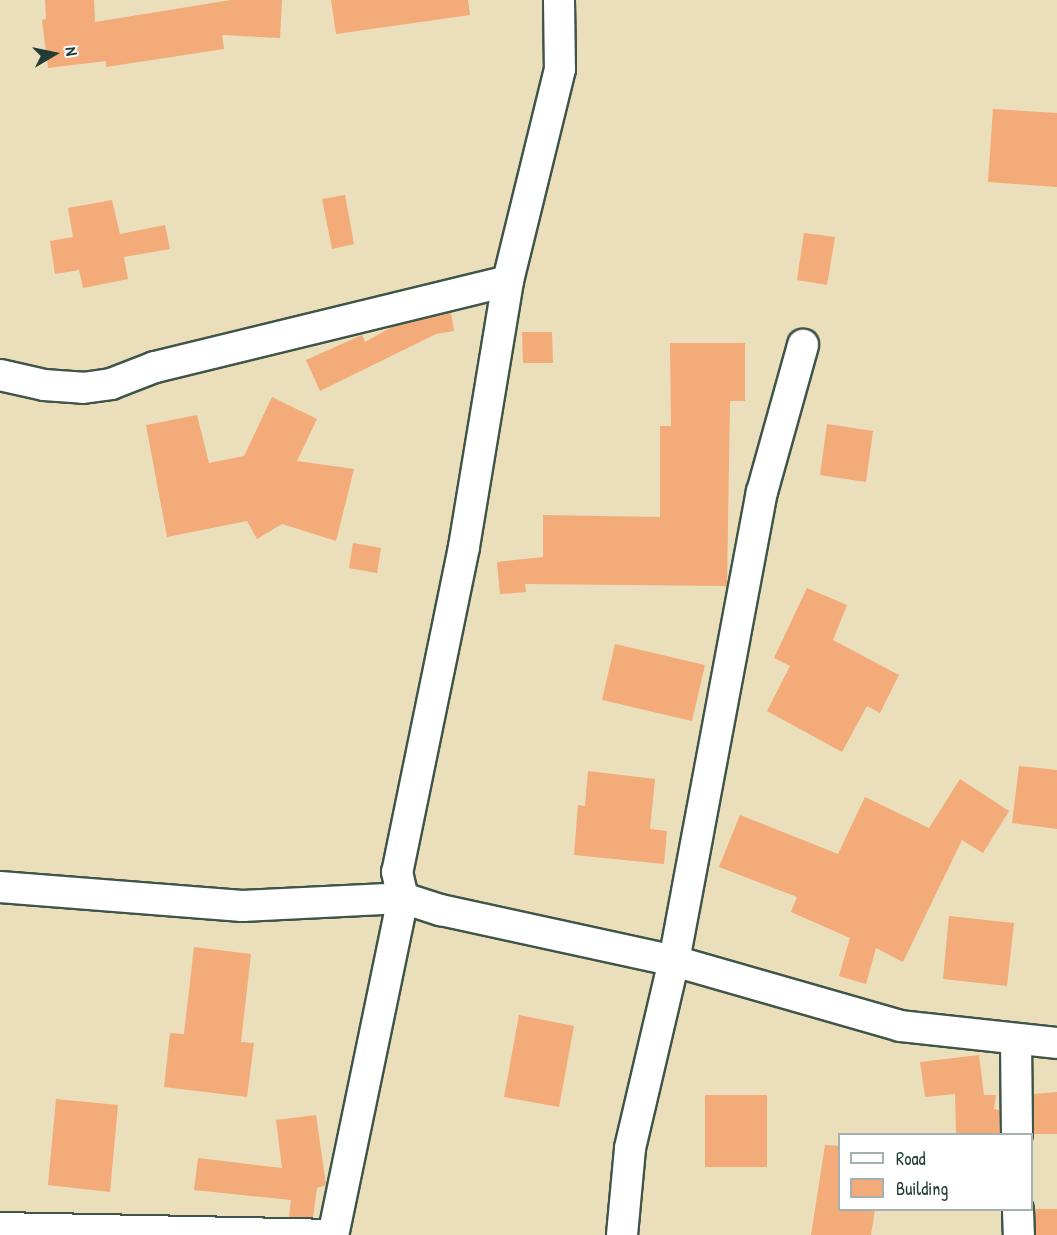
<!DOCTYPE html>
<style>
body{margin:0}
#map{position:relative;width:1057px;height:1235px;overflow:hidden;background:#ebdebb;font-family:"Patrick Hand",sans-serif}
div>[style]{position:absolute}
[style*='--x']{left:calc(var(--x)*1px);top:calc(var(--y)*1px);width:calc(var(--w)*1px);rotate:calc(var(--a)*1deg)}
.building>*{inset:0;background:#f2ab79}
.roads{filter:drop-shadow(2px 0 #3e5548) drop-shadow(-2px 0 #3e5548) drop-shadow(0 2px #3e5548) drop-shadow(0 -2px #3e5548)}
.street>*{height:30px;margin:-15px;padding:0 15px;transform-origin:15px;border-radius:15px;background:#fff}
span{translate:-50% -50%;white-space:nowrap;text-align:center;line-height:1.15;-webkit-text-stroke:4.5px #fff;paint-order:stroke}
.legend{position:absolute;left:838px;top:1133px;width:195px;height:78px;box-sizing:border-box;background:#fff;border:2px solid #a5b1ae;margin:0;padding:8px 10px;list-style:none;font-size:18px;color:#1f3d34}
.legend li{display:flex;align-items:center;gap:12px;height:30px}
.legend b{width:30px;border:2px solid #a5b1ae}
.north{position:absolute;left:24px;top:24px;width:60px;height:60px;-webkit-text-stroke:4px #fff;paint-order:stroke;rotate:81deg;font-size:16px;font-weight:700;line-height:24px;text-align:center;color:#1f3d34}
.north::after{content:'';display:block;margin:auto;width:21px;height:27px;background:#1f3d34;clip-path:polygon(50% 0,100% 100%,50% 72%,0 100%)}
</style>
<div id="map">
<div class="building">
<i style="clip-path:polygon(45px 0,94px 0,95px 22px,231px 0,282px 0,280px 38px,222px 35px,224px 49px,106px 67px,106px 61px,48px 68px,42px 20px,46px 19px)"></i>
<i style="clip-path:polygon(331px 0,468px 0,470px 15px,336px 34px)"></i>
<i style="clip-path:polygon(993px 109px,1057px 113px,1057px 187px,988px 182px)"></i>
<i style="clip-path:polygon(345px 195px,354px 244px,332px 249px,322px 199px)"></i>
<i style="clip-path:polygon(112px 200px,120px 234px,165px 225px,170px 249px,124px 257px,128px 279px,83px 288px,79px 270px,55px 274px,50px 241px,73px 237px,68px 208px)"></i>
<i style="clip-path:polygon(804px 233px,835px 237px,827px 285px,797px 280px)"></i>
<i style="clip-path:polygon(451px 313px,454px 331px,436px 334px,320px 391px,306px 360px,362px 335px,365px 342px,392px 327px)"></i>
<i style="clip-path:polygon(522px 332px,552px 332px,553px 363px,523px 363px)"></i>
<i style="clip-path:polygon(670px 343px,745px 343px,745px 401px,730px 401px,727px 586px,525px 584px,526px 592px,500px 594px,497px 562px,543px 557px,543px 515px,660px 517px,660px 426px,671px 426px)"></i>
<i style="clip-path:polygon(272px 397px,317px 419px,297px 461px,354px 469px,336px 541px,282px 524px,257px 539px,247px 521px,167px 537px,146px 425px,197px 415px,209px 463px,244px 456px)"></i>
<i style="clip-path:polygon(827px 424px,873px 431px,866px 482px,820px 475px)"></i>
<i style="clip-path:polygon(353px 543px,381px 548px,377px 573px,349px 568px)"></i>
<i style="clip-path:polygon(807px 588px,847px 605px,833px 640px,899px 675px,880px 713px,867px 706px,842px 752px,767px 711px,790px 666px,774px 658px)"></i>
<i style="clip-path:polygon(615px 644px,705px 665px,692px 721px,602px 700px)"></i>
<i style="clip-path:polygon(1019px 766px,1057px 770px,1057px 829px,1012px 823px)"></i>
<i style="clip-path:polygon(588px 771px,655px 779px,650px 829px,667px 831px,664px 864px,574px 855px,578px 805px,585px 806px)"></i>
<i style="clip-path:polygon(960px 779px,1009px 811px,983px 853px,962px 840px,903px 962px,876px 948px,866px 984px,839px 976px,850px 938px,791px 912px,797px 897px,719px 867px,740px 815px,838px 854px,865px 797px,929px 828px)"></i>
<i style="clip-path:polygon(949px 916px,1014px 923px,1007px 986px,943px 979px)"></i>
<i style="clip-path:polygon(194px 947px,251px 954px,241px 1042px,254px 1043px,247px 1097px,164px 1087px,170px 1033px,184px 1034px)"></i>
<i style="clip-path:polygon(519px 1015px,574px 1026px,559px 1107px,504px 1097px)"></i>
<i style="clip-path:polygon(979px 1055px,984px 1095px,996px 1095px,994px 1109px,999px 1110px,1000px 1134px,956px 1134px,955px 1094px,925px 1097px,920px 1062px)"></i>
<i style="clip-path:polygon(1057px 1092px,1057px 1134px,1034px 1134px,1034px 1094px)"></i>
<i style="clip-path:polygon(705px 1095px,767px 1095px,767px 1167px,705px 1167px)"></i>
<i style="clip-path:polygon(56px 1099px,118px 1105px,110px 1192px,48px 1185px)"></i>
<i style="clip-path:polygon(316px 1115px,326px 1185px,317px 1188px,313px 1217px,289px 1217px,291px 1200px,194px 1190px,198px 1158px,282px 1168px,276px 1120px)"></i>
<i style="clip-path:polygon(825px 1145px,840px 1146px,840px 1209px,875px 1209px,871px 1235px,811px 1235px)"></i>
<i style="clip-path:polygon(1035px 1209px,1057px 1209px,1057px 1235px,1036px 1235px)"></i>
</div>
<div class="roads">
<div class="street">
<i style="--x:559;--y:0;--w:69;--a:89.2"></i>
<i style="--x:560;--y:69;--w:218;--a:103.8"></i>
<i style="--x:508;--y:281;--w:270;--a:99.4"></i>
<i style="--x:464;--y:547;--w:332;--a:101.6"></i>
<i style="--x:397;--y:872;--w:27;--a:77"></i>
<i style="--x:403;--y:898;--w:40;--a:18"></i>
<i style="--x:441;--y:910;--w:239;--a:12.3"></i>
<i style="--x:674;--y:961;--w:235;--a:16"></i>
<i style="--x:900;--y:1026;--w:158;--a:6.2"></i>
<i style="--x:0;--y:375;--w:45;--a:12.8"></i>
<i style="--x:44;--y:385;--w:39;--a:4"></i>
<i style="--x:83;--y:388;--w:28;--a:-8"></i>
<i style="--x:111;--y:384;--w:47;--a:-21.1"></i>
<i style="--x:155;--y:367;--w:363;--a:-13.7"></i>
<i style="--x:0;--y:887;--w:243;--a:4.5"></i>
<i style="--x:242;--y:906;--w:161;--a:-2.8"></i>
<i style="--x:403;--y:898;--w:344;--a:101.7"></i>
<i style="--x:1016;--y:1040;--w:94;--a:89.4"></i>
<i style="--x:1018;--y:1210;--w:25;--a:88"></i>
<i style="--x:0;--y:1228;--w:333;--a:1.2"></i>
<i style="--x:622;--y:1235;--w:87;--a:-84.7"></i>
<i style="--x:630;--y:1148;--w:192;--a:-76.8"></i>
<i style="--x:674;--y:961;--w:477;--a:-79.4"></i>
<i style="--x:762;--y:492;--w:153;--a:-74.4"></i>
</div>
</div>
<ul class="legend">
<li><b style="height:8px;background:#fff"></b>Road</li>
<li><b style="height:16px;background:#f2ab79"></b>Building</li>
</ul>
<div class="north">N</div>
</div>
